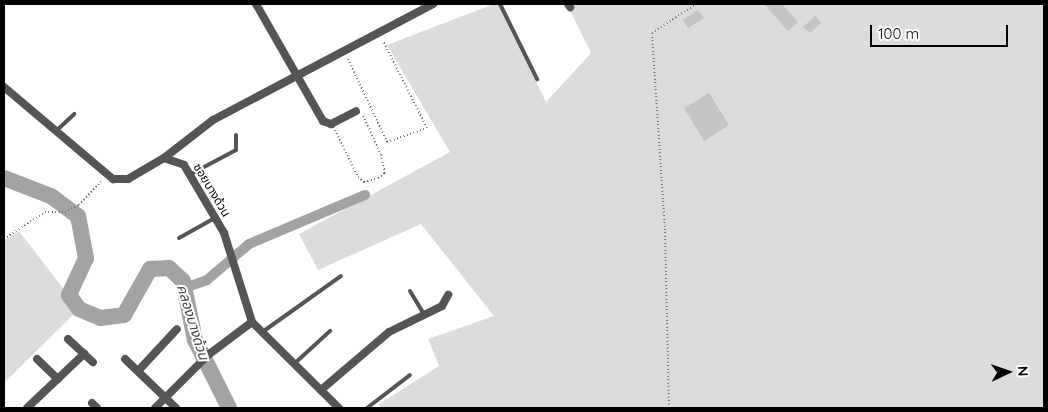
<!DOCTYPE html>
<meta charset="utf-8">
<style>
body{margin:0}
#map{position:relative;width:1048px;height:412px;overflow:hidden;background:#fff;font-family:Quicksand,"Noto Sans Thai",sans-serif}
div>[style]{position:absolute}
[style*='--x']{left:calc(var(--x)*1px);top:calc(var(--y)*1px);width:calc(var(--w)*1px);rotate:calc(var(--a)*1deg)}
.green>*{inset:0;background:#dcdcdc}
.canal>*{height:10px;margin:-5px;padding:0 5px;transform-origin:5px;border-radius:5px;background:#a3a3a3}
.river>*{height:16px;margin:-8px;padding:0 8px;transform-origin:8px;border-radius:8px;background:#a3a3a3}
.building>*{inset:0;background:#c4c4c4}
.path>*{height:2px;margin-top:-1px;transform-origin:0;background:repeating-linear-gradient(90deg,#777 0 1px,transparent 0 3.5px)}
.lane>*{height:4px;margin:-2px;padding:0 2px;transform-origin:2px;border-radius:2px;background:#555}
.street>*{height:8px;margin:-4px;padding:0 4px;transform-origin:4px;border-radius:4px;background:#555}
span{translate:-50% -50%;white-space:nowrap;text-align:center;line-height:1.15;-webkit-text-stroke:4px #fff;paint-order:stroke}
.street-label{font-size:12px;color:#000}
.water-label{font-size:14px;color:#444;font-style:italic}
.frame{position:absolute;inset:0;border:5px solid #000;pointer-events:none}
.north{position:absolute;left:983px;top:347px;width:50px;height:50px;-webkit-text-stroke:4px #fff;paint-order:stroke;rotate:87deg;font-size:14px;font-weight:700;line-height:20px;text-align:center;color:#000}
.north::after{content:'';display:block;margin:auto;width:18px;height:22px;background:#000;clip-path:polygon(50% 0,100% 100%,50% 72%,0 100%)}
.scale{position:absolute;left:870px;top:25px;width:138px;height:22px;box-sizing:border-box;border:2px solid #000;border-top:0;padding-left:6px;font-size:15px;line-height:18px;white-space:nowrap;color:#000;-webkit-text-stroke:4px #fff;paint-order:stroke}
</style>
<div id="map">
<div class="green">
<i style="clip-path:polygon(494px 4px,498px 4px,546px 102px,591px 53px,567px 4px,1044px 4px,1044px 408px,381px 408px,379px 404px,439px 366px,428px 339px,494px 316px,421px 224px,318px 270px,299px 234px,450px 152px,387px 45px)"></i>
<i style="clip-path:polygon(19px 231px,79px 309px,4px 383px,4px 241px)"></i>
</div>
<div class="canal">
<i style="--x:184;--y:288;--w:24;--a:-19"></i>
<i style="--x:207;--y:280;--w:55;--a:-40.6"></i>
<i style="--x:249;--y:244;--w:126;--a:-22.9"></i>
</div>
<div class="river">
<i style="--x:4;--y:178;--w:50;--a:21"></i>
<i style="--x:51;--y:196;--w:34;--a:37"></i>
<i style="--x:78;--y:216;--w:43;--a:79.2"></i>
<i style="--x:86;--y:258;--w:41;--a:114.7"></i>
<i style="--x:69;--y:295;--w:17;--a:54"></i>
<i style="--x:79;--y:309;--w:23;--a:23"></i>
<i style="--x:100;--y:318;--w:24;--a:-7"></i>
<i style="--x:124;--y:315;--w:53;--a:-60.5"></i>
<i style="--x:150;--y:269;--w:19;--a:-3"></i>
<i style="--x:169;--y:268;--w:19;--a:43"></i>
<i style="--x:183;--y:281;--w:60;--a:78.5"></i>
<i style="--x:195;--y:340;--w:76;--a:63.4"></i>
</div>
<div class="building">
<i style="clip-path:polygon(764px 4px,782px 4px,798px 22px,788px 31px)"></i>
<i style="clip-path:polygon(698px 10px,704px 18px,688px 28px,683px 20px)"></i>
<i style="clip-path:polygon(815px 16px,821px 23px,810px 33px,803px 27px)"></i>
<i style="clip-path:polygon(709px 93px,729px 125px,704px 141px,684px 108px)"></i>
</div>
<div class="path">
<i style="--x:348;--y:59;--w:92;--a:64.8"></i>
<i style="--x:387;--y:142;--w:42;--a:-19.3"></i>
<i style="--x:427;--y:128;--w:97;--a:-116.8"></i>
<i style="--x:335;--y:130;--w:52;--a:63.9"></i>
<i style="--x:358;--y:177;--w:8;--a:40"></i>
<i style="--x:364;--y:182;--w:15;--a:-16"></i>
<i style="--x:378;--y:178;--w:9;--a:-36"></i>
<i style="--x:385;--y:173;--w:18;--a:-103"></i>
<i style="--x:381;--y:155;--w:44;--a:-114.2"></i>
<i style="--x:4;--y:239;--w:49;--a:-33.4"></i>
<i style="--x:45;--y:212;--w:20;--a:0"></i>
<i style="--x:65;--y:212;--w:16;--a:-27"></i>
<i style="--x:79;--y:205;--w:33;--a:-47"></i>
<i style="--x:669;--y:408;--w:178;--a:-91.3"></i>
<i style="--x:665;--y:230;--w:197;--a:-93.8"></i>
<i style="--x:652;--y:33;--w:53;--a:-33.4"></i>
</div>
<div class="lane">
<i style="--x:500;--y:4;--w:84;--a:63.7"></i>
<i style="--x:56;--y:131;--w:25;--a:-43"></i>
<i style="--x:191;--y:174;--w:51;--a:-28.1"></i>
<i style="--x:236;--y:150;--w:15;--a:-90"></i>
<i style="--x:179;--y:238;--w:41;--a:-29.1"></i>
<i style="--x:410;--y:291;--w:27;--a:59"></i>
<i style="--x:261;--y:333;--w:98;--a:-35.5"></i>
<i style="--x:294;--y:364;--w:49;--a:-42.5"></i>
<i style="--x:367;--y:408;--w:54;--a:-37.5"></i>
</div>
<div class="street">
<i style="--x:256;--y:4;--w:135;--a:60.2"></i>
<i style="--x:323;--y:121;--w:9;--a:21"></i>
<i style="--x:331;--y:124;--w:28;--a:-27"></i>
<i style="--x:568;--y:4;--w:4;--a:56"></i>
<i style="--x:4;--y:87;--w:143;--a:40.2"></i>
<i style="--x:113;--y:179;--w:15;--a:0"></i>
<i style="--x:128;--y:179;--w:42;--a:-30.3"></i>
<i style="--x:164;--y:158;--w:21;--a:19"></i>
<i style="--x:184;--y:165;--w:79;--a:59.5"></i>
<i style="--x:224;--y:233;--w:93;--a:72.5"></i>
<i style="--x:252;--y:322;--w:122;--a:44.7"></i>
<i style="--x:164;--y:158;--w:62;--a:-37.8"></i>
<i style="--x:213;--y:120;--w:249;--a:-27.8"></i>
<i style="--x:68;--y:339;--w:34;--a:43"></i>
<i style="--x:37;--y:359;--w:29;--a:44"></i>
<i style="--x:125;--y:359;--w:71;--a:43.9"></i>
<i style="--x:138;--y:371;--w:57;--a:-47.1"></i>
<i style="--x:321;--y:390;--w:89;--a:-40.5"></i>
<i style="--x:389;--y:332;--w:59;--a:-26.1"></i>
<i style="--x:442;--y:306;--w:13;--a:-61"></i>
<i style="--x:92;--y:403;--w:7;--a:45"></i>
<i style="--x:27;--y:408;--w:79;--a:-43.5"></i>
<i style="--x:155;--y:408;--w:75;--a:-45"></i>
<i style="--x:208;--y:355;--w:55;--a:-36.9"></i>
</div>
<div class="street-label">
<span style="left:212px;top:190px;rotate:59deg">ซอยบางด้วน</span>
</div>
<div class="water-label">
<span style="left:193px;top:322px;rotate:73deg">คลองบางด้วน</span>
</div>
<div class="frame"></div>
<div class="north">N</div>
<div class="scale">100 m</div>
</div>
